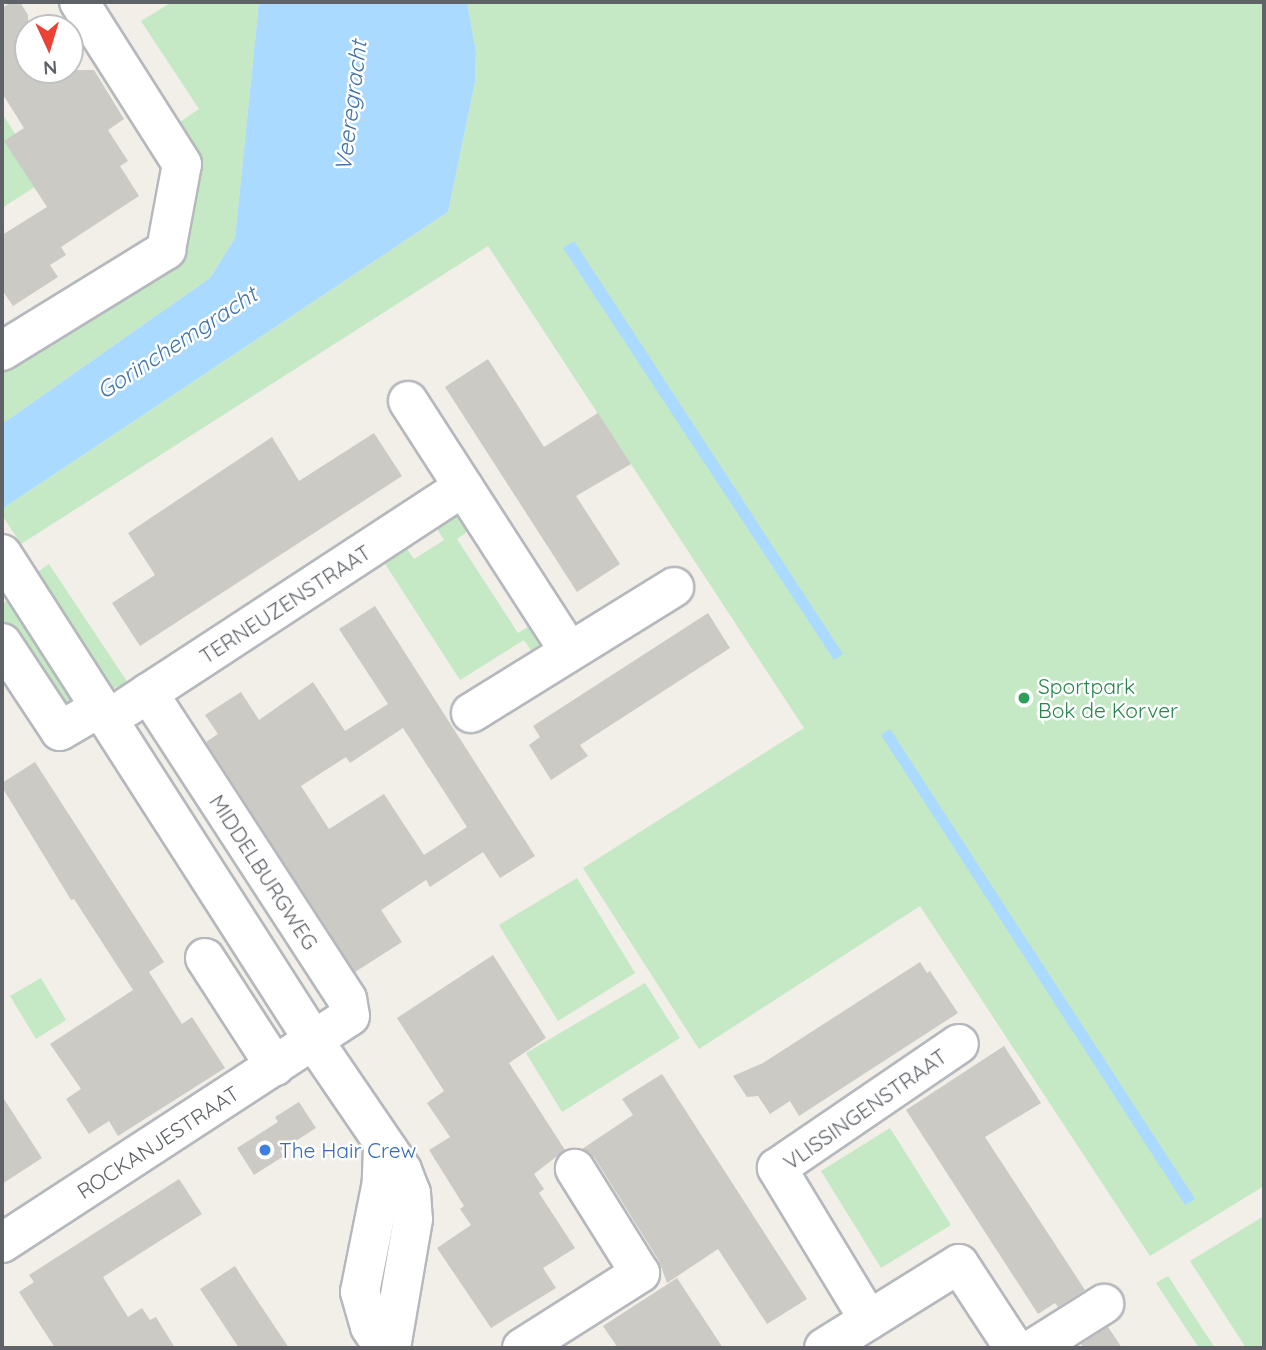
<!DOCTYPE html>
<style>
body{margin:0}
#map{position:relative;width:1266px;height:1350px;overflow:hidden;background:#f1efe8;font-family:Quicksand,sans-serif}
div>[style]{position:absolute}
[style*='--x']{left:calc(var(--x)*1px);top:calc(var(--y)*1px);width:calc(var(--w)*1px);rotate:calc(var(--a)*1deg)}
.green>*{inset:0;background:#c5e8c5}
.water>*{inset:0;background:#aadaff}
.building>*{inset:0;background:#cccac5}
.roads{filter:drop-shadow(2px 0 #b5b8bc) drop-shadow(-2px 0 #b5b8bc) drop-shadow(0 2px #b5b8bc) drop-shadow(0 -2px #b5b8bc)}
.minor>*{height:38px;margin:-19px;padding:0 19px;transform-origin:19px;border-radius:19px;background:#fff}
.dots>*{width:19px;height:19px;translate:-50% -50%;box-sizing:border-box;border:4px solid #fff;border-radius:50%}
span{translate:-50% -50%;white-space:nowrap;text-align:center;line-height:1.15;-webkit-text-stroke:5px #fff;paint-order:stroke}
.street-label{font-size:21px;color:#5f6368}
.leisure-label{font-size:21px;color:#27864d}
.left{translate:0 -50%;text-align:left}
.shop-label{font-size:21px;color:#366cbe}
.water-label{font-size:23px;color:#4174aa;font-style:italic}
.frame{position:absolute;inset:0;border:4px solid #5f6368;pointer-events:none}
.north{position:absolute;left:14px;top:14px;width:70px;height:70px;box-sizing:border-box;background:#fff;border:2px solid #bfc1c3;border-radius:50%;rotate:176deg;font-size:19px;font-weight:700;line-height:28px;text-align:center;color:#5f6368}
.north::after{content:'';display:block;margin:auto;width:24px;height:32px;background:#ea4335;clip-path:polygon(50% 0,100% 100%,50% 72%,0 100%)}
</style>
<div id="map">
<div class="green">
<i style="clip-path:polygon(172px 2px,259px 2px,235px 238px,210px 278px,2px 424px,2px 363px,150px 270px,177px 124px,199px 109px,141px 21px)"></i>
<i style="clip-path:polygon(467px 2px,1264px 2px,1264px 1186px,1150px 1256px,920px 906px,699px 1049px,583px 868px,804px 728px,488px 246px,21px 544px,2px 515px,2px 509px,448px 212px,475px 82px,476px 52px)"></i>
<i style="clip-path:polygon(2px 113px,44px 181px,2px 208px)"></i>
<i style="clip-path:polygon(457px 513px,475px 526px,457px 539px,518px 633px,536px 622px,547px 641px,537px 659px,524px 640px,460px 680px,380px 556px,402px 542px,414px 559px,444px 540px,433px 522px)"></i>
<i style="clip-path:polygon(49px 564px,128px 683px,103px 692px,23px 582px)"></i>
<i style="clip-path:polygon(16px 597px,82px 708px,63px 719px,2px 628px,2px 604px)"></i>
<i style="clip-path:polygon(577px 878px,635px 973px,558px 1021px,499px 925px)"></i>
<i style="clip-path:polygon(41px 978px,66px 1020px,36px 1039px,10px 996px)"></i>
<i style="clip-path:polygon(645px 983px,680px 1038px,562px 1112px,526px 1053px)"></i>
<i style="clip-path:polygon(890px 1128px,951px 1225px,881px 1268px,821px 1171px)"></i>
<i style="clip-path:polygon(1264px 1216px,1264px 1348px,1246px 1348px,1190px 1261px)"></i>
<i style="clip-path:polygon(1168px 1276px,1215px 1348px,1199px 1348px,1156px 1283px)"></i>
</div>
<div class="water">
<i style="clip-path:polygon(259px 2px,467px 2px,476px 52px,475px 82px,448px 212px,2px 509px,2px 424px,210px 278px,235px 238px)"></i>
<i style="clip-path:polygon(574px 241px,843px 654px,834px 660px,563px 248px)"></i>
<i style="clip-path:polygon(890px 729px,1195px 1199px,1185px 1205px,881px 735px)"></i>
</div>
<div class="building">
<i style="clip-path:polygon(12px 2px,20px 2px,28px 15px,28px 70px,94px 70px,124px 119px,108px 130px,128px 161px,120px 166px,139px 196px,61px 247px,66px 255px,50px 265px,58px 277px,13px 306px,2px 290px,2px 235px,47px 207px,4px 141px,24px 128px,2px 93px,2px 8px)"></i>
<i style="clip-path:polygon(488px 359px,544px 447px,598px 413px,631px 464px,576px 496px,620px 564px,577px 592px,445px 387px)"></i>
<i style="clip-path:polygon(374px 433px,402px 476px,140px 646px,112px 603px,155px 575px,128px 533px,272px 437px,299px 481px)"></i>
<i style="clip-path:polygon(evenodd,375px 606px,535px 856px,500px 878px,483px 852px,430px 887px,426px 880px,381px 910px,402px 942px,355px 972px,206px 742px,218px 734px,205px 715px,241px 692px,259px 720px,313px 682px,345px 731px,388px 704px,339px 629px,375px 606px,403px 728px,467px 827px,424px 855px,384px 794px,329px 829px,301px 786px,346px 757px,350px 763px,403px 728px)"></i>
<i style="clip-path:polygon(708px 613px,730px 648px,580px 745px,588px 756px,551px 780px,529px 745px,540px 737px,533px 726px)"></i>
<i style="clip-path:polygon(35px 762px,164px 962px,149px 972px,182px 1024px,192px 1017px,225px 1068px,118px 1136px,109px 1121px,89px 1134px,66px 1099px,81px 1089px,50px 1044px,133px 990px,74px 899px,71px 900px,2px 787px,2px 783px)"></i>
<i style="clip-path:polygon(493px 955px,546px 1038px,509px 1063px,565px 1150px,534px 1174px,544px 1189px,539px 1193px,575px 1248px,543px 1268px,556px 1288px,491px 1328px,437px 1248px,471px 1225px,460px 1209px,464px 1206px,429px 1150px,450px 1137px,427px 1103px,444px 1091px,397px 1018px)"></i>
<i style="clip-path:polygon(920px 962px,927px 973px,930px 971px,958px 1013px,799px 1116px,790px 1101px,770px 1114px,758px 1096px,747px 1097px,733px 1076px,763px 1063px)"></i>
<i style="clip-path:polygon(1004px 1046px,1041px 1103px,985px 1137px,1085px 1290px,1058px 1307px,1055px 1303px,1038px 1314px,906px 1110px)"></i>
<i style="clip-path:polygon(662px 1074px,807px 1299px,767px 1324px,718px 1249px,667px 1283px,659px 1261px,594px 1157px,582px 1149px,633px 1115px,622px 1099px)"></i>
<i style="clip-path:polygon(2px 1096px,42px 1158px,2px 1184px)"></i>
<i style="clip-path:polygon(299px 1102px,316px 1128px,280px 1151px,284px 1156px,254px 1175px,237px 1148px,278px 1122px,275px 1117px)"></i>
<i style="clip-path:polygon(179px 1179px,202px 1214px,103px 1277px,128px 1317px,142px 1308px,150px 1320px,156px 1317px,175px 1348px,55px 1348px,19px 1292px,34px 1282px,29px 1275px)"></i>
<i style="clip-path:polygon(235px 1266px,245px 1282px,289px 1348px,239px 1348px,200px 1289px)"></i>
<i style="clip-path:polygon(677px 1278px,723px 1348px,618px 1348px,603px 1326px)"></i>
<i style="clip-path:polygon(1108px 1327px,1122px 1348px,1084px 1348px,1081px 1344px)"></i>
</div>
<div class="roads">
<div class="minor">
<i style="--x:2;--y:351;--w:193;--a:-31.6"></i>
<i style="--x:166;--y:250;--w:87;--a:-79.5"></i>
<i style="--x:182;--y:164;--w:192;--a:-122.4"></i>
<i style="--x:408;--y:401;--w:297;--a:57.2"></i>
<i style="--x:2;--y:554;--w:578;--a:57.35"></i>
<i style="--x:314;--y:1041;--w:156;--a:55.7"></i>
<i style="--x:402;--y:1170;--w:25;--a:69"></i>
<i style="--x:411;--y:1193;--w:26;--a:86"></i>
<i style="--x:413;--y:1219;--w:131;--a:99.7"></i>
<i style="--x:2;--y:643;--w:105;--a:56.6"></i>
<i style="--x:60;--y:731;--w:45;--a:-30.5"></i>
<i style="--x:127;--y:707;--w:402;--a:-33.2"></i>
<i style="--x:471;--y:713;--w:239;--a:-31.8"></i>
<i style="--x:205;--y:958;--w:129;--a:57.1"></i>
<i style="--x:383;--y:1146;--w:36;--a:92"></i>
<i style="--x:382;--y:1182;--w:112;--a:101.3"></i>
<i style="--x:360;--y:1292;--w:36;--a:74"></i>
<i style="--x:370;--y:1327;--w:25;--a:56"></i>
<i style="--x:2;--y:1243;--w:415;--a:-33.1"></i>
<i style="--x:350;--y:1016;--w:17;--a:-100"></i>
<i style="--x:347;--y:999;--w:365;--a:-123"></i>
<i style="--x:869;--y:1320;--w:178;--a:-121.2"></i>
<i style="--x:777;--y:1168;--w:220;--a:-34.3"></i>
<i style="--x:522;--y:1348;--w:140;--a:-32.4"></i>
<i style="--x:640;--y:1273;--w:123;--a:-122"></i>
<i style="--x:824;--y:1348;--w:159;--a:-31.9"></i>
<i style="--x:959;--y:1264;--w:100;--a:56.8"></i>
<i style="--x:1034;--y:1348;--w:83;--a:-32.2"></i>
</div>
</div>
<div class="dots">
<i style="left:1024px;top:698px;background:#2e9e5b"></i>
<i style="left:265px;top:1150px;background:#3f7fe0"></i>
</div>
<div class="street-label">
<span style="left:285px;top:604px;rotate:-33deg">TERNEUZENSTRAAT</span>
<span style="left:264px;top:872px;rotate:57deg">MIDDELBURGWEG</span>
<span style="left:865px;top:1109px;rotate:-35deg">VLISSINGENSTRAAT</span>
<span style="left:158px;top:1142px;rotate:-33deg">ROCKANJESTRAAT</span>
</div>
<div class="leisure-label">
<span class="left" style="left:1038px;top:698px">Sportpark<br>Bok de Korver</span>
</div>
<div class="shop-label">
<span class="left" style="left:279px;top:1150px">The Hair Crew</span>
</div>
<div class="water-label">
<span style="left:351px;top:106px;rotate:-83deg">Veeregracht</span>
<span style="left:177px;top:343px;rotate:-33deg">Gorinchemgracht</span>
</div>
<div class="frame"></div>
<div class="north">N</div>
</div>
